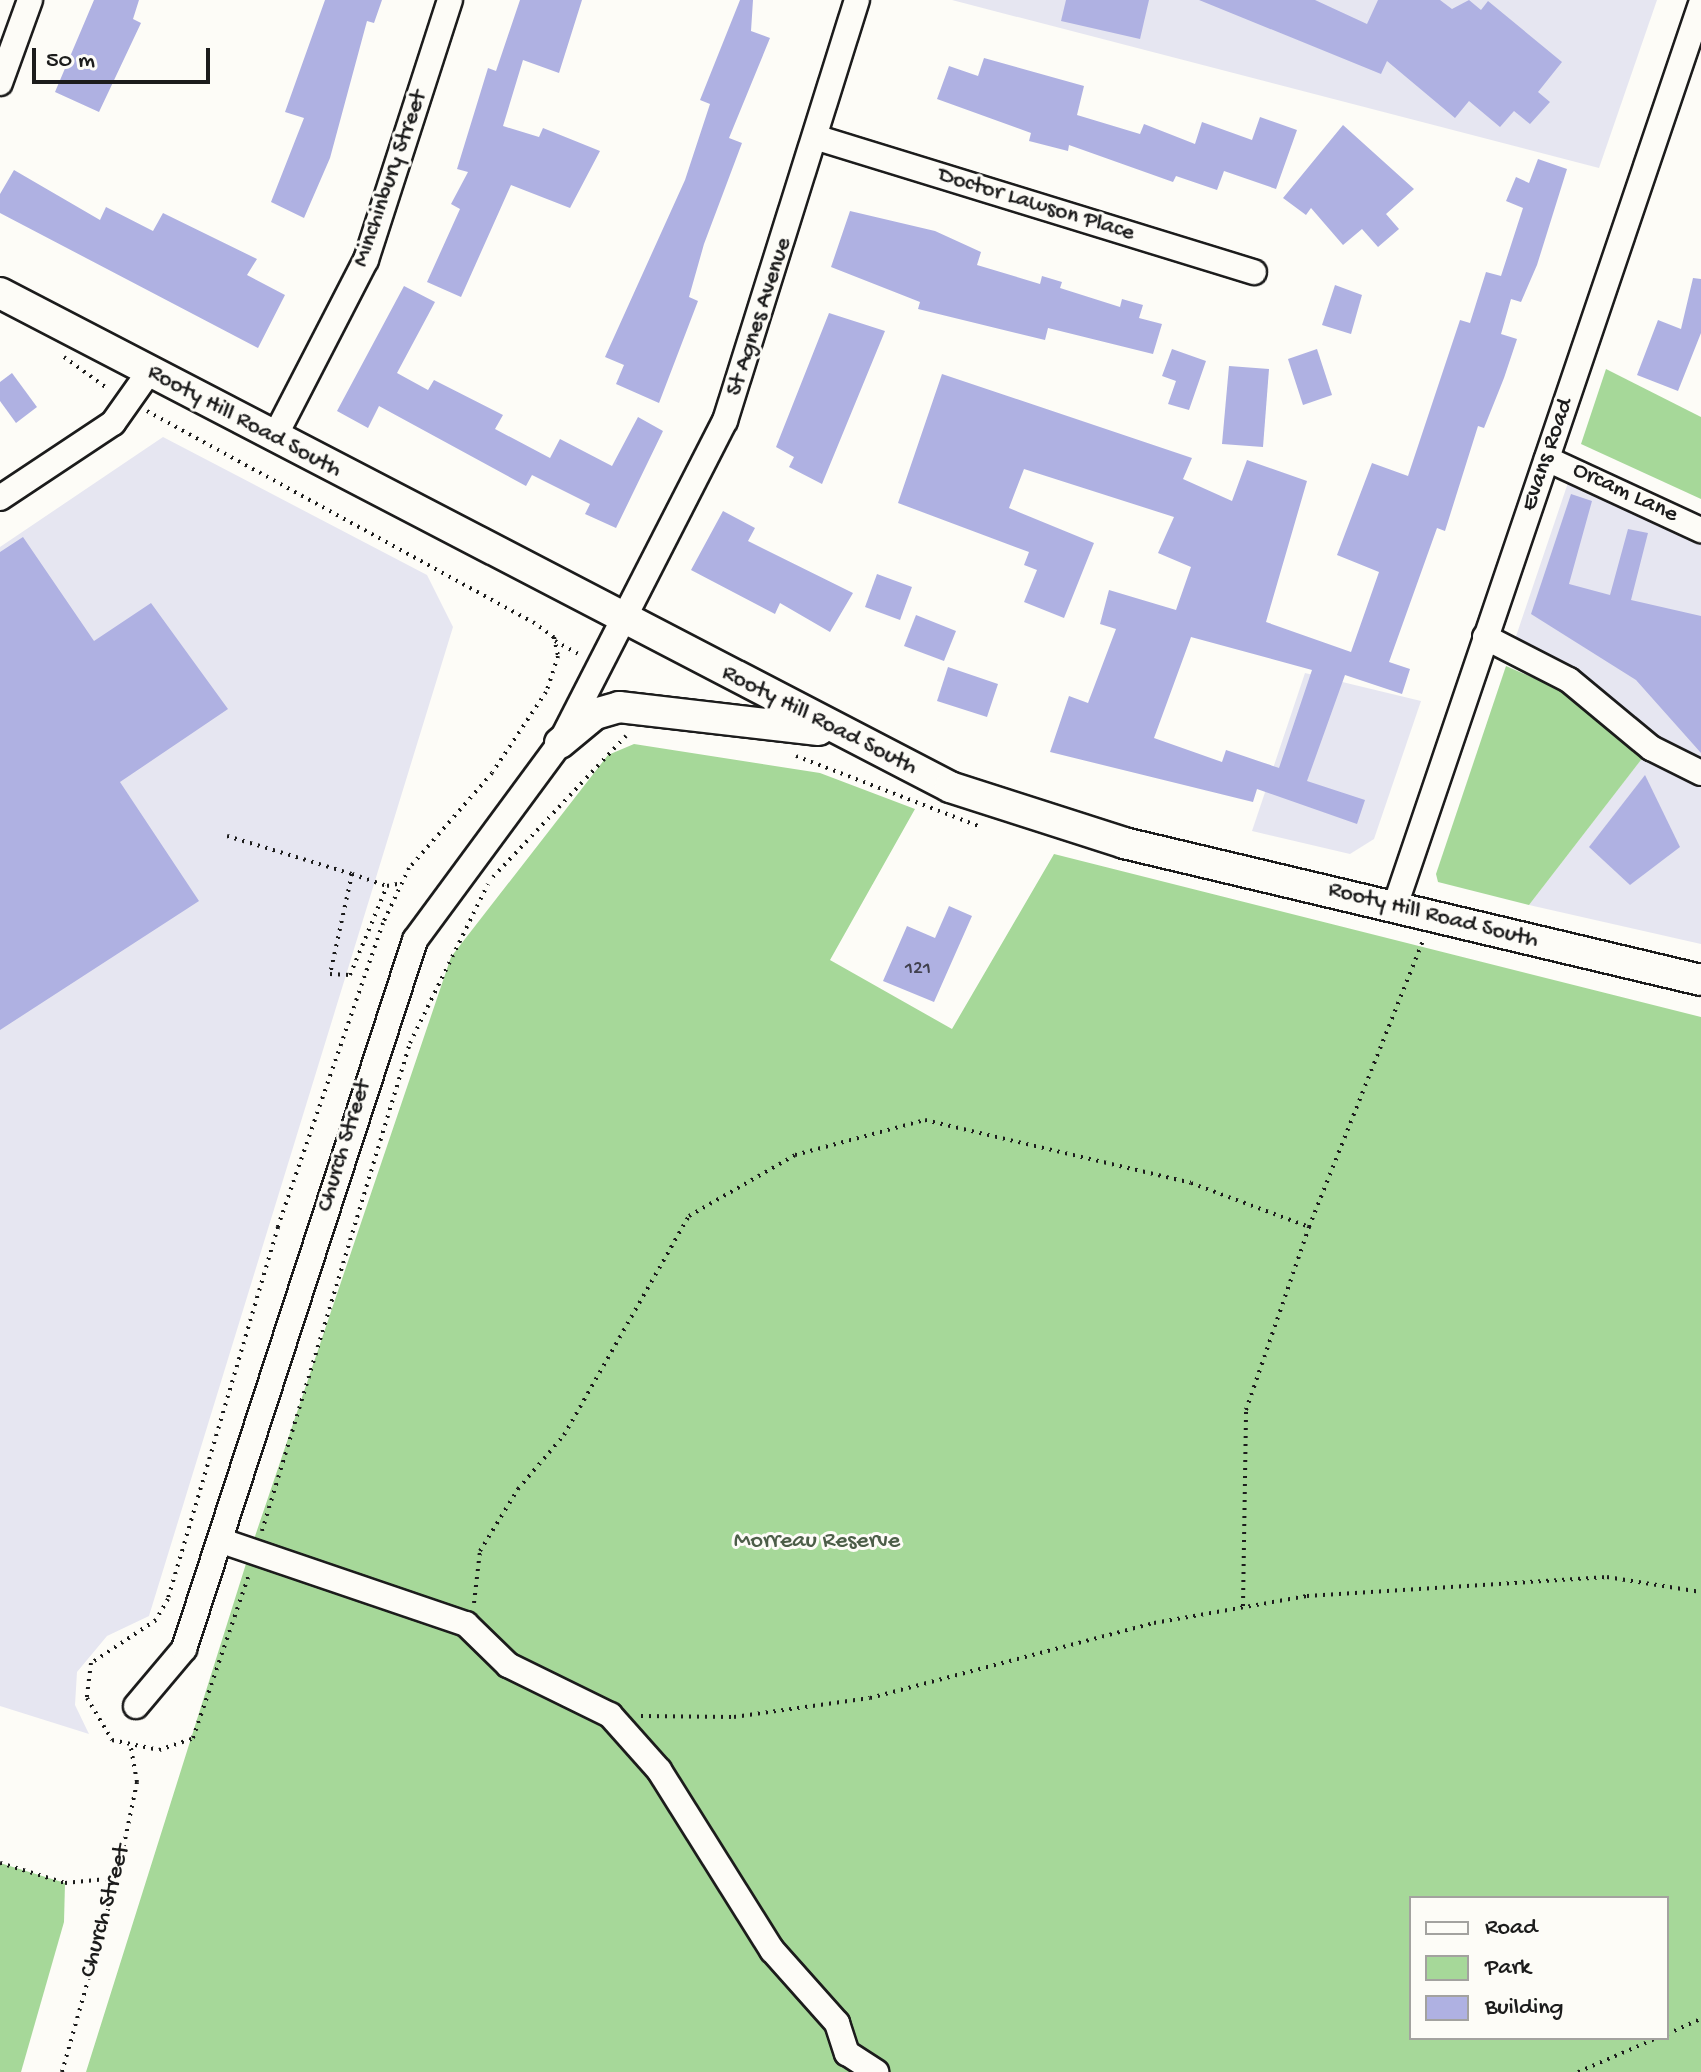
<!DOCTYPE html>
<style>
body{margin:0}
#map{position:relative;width:1701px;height:2072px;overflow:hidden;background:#fdfcf7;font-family:"Gochi Hand",sans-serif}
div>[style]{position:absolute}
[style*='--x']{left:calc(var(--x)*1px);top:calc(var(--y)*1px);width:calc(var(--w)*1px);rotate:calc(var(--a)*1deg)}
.built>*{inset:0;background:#e6e6f1}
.green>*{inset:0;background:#a6d899}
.building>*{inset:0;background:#afb1e2}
.path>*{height:4px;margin-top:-2px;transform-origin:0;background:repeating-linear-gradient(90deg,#1c1c1c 0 2px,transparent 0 8px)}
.roads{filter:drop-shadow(2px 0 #1c1c1c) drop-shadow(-2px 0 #1c1c1c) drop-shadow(0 2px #1c1c1c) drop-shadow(0 -2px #1c1c1c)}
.minor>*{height:24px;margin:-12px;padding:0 12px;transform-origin:12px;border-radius:12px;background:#fdfcf7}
.major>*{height:30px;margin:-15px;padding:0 15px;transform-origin:15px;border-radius:15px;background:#fdfcf7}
span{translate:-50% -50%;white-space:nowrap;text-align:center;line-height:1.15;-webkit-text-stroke:6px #fdfcf7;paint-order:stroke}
.number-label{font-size:20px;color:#41414e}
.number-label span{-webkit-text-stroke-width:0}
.street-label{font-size:24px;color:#1c1c1c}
.park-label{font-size:24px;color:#4c5e48}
.legend{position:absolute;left:1409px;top:1896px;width:260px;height:144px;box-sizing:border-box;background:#fdfcf7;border:2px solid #a3a29f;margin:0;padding:10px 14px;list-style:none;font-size:24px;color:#1c1c1c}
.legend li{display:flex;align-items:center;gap:16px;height:40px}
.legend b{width:40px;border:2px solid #a3a29f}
.scale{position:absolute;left:32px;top:48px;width:178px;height:36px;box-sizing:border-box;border:4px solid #1c1c1c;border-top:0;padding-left:10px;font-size:24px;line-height:28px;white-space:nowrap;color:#1c1c1c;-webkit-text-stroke:6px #fdfcf7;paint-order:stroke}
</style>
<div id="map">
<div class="built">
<i style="clip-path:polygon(952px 0,1657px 0,1599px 168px)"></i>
<i style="clip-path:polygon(163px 437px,427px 575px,453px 627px,149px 1616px,107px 1636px,77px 1672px,75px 1705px,89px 1734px,0 1706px,0 547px)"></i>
<i style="clip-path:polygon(1573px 468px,1701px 530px,1701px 944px,1529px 905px,1650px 748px,1511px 651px)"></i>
<i style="clip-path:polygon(1305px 673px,1421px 701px,1374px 839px,1350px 854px,1252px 831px)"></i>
</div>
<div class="green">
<i style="clip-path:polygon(1606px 369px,1701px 417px,1701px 499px,1581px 444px)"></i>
<i style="clip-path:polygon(1506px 666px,1580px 698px,1644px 756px,1529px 905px,1438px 882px,1436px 874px)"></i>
<i style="clip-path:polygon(evenodd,634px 744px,820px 773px,915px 809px,830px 960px,952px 1029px,1054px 854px,1701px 1017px,1701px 2072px,86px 2072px,250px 1551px,451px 957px,608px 755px,634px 744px,1411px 1898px,1667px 1898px,1667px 2038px,1411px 2038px,1411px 1898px)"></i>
<i style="clip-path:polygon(0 1863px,65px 1883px,64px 1922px,21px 2072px,0 2072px)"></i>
</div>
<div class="building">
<i style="clip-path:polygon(94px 0,139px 0,133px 19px,141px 23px,99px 112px,55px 92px)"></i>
<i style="clip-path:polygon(325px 0,382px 0,374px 23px,367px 21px,330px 158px,304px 218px,271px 202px,304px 118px,285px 112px)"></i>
<i style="clip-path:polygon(520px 0,582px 0,559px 73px,523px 60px,503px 126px,539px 137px,543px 128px,600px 151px,570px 208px,511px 185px,461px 297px,427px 282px,460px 209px,451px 204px,468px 172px,457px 169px,488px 68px,496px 71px)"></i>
<i style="clip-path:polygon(740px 0,753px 0,751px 31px,770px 38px,729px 138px,742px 143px,704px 244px,689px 297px,698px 301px,659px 403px,616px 384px,624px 365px,605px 357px,685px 180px,710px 104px,700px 100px)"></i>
<i style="clip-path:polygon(1066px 0,1149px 0,1140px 39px,1061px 21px)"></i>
<i style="clip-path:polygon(1199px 0,1315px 0,1367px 24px,1378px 0,1440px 0,1452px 9px,1469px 0,1481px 10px,1488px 1px,1562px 62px,1538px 92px,1550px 102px,1530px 124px,1514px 111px,1500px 127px,1469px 101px,1455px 118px,1387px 61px,1381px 74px)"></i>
<i style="clip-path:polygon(984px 58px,1084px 86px,1077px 115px,1140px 134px,1144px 124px,1195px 144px,1202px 122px,1252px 140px,1260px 117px,1297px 130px,1276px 189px,1224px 171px,1217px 190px,1176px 176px,1173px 182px,1069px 145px,1068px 151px,1029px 141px,1031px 133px,937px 99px,949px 66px,978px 76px)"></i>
<i style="clip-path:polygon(1343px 125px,1414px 189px,1386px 214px,1399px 229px,1378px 247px,1362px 229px,1343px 245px,1311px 208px,1306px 215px,1283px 198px)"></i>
<i style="clip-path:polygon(evenodd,1538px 159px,1567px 169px,1537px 265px,1521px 302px,1511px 299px,1501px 334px,1517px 339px,1504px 378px,1484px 428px,1478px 426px,1445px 531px,1437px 528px,1389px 662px,1410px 669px,1402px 694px,1345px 675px,1307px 781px,1365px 800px,1357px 824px,1257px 789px,1253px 802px,1050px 752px,1069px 696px,1088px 703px,1116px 629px,1100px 624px,1109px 590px,1176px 610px,1191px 567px,1158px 553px,1174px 517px,1024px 469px,1009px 508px,1094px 543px,1064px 618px,1024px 602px,1037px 570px,1024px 565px,1029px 552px,898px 503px,942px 374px,1192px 458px,1183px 479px,1232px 501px,1247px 460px,1307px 481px,1266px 622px,1351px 652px,1379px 572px,1337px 555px,1372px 463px,1408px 476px,1460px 320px,1470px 323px,1486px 272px,1501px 276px,1523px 208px,1506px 201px,1516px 177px,1529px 183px,1538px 159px,1191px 637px,1312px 670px,1279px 768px,1226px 750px,1222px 762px,1154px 738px,1191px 637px)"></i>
<i style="clip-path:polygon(14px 170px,100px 220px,106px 207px,153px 231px,163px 213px,257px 259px,247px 275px,285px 295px,258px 348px,0 213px,0 194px)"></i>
<i style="clip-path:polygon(850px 211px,935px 231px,981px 252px,977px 265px,1040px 284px,1042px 276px,1062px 282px,1060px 288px,1120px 307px,1122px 299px,1143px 305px,1139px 318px,1162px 324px,1153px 354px,1048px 328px,1045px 340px,918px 309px,920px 302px,831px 267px)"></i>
<i style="clip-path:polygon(1693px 278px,1701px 279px,1701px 333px,1678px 391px,1637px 375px,1658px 320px,1681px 329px)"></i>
<i style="clip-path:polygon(1335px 285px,1362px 295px,1351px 334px,1322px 325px)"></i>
<i style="clip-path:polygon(404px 286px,435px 302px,397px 373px,428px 390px,434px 380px,503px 415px,495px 429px,550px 458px,560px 439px,612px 466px,638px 417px,663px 431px,616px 528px,585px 514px,590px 504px,532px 475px,526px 486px,379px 406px,368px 428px,337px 411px)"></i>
<i style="clip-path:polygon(829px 313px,885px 331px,822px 484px,789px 467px,794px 457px,776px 447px)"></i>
<i style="clip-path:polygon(1172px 349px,1206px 361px,1189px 410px,1168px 404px,1176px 381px,1162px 376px)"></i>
<i style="clip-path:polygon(1317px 349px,1332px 395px,1303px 405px,1288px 359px)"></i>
<i style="clip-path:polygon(1229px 366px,1269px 369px,1263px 447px,1222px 444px)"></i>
<i style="clip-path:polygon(12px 373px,37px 407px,16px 423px,0 401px,0 382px)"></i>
<i style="clip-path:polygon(1571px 494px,1592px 501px,1569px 584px,1610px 595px,1628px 529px,1648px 533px,1631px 600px,1701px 616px,1701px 753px,1636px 680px,1531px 614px)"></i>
<i style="clip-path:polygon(723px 511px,755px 528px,748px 541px,853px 593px,830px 632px,780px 603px,775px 614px,691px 570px)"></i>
<i style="clip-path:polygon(23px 537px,94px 641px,151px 603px,228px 709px,120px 782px,199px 901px,0 1030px,0 552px)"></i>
<i style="clip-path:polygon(877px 574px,912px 587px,900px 620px,865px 607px)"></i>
<i style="clip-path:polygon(916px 615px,956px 631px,944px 661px,904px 646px)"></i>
<i style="clip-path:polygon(948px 667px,998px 684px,987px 717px,937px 701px)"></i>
<i style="clip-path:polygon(1645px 775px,1680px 847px,1630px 885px,1589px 847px)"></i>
<i style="clip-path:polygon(949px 906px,972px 916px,934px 1002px,883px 981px,907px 926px,935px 938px)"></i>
</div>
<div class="path">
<i style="--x:64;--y:357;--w:54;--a:36"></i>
<i style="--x:147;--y:411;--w:440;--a:28.7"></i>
<i style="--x:533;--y:622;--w:26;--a:36"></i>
<i style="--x:554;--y:637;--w:19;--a:78"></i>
<i style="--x:558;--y:656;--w:38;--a:108"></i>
<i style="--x:546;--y:692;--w:97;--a:123.7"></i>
<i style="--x:492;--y:773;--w:126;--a:131.1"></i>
<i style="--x:409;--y:868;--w:61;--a:115.3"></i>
<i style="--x:383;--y:923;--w:322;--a:109.1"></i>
<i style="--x:278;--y:1227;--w:388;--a:106.5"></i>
<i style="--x:168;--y:1599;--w:24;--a:120"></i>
<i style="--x:156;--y:1620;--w:78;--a:146.5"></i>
<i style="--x:91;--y:1663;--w:35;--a:97"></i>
<i style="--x:87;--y:1698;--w:49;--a:59.2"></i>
<i style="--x:112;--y:1740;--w:48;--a:12"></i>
<i style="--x:159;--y:1750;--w:36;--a:-19"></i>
<i style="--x:193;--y:1738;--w:173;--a:-71.1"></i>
<i style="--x:555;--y:641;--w:26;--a:29"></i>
<i style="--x:796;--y:756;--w:195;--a:21"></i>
<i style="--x:227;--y:836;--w:131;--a:16.9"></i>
<i style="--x:352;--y:874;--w:102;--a:102.4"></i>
<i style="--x:330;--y:974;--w:20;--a:3"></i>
<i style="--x:350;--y:975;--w:96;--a:-67.4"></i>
<i style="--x:387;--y:886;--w:15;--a:-11"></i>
<i style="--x:352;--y:874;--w:37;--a:19"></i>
<i style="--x:493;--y:877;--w:194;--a:-46.7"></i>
<i style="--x:262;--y:1531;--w:510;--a:-73.13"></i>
<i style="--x:410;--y:1043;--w:177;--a:-63.9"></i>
<i style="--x:474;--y:1603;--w:52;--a:-83.4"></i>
<i style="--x:480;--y:1551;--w:73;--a:-58.5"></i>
<i style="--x:518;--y:1489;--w:71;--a:-49.6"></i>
<i style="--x:564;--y:1435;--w:252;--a:-60.3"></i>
<i style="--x:689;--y:1216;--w:122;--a:-29.9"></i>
<i style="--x:795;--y:1155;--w:135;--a:-15.1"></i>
<i style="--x:925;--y:1120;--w:273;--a:13.3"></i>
<i style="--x:1191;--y:1183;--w:126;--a:20.4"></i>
<i style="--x:1309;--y:1227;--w:309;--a:-68.3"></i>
<i style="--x:1243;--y:1606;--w:196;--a:-89.1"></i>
<i style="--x:1246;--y:1410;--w:194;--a:-71"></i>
<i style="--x:641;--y:1716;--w:93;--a:0.6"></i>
<i style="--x:734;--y:1717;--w:137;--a:-8"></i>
<i style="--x:870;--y:1698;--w:294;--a:-14.8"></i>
<i style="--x:1154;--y:1623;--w:155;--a:-10"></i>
<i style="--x:1307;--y:1596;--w:301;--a:-3.6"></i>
<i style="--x:1607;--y:1577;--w:95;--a:9.1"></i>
<i style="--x:0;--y:1863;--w:68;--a:17.1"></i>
<i style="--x:65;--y:1883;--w:52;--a:-5.5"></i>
<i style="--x:1667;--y:2034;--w:37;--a:-24"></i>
<i style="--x:62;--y:2072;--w:202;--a:-74.2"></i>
<i style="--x:117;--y:1878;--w:98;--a:-78.2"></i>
<i style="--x:137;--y:1782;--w:35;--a:-100"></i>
<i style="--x:1578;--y:2072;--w:86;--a:-23.3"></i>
</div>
<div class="roads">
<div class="minor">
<i style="--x:0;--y:83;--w:88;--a:-70.1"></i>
<i style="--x:818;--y:138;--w:456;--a:17.1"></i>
<i style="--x:274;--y:438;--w:200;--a:-62.7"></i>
<i style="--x:366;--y:260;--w:273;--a:-72.1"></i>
<i style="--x:1547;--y:459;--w:170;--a:24.8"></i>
<i style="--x:0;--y:498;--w:136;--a:-33.6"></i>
<i style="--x:113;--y:423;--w:62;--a:-54.8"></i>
<i style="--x:1485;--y:637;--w:94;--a:27.1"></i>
<i style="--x:1569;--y:680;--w:107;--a:39.7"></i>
<i style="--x:1651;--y:748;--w:56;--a:26.6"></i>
<i style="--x:1395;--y:906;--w:952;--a:-71.26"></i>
<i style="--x:222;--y:1541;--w:258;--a:18.8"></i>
<i style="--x:466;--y:1624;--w:59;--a:44.3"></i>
<i style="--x:508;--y:1665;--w:114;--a:26.1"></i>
<i style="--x:610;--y:1715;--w:74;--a:48.3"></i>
<i style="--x:659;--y:1770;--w:213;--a:57.9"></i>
<i style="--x:772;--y:1950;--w:98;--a:48.3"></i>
<i style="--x:837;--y:2023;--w:32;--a:72"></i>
<i style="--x:847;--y:2053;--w:35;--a:33"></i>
<i style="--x:136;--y:1706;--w:75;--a:-49.9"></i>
<i style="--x:184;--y:1649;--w:746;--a:-71.95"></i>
<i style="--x:415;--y:940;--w:245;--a:-53.6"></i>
<i style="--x:560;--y:743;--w:362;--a:-62.9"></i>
<i style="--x:725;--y:421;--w:441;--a:-72.6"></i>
</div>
<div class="major">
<i style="--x:0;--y:293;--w:1071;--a:27.47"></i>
<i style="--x:950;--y:787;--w:183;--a:17.8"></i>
<i style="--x:1124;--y:843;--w:593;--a:13.36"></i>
<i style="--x:560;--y:743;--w:45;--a:-39.6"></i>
<i style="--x:595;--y:714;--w:25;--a:-16"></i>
<i style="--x:619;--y:707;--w:201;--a:6.6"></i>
</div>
</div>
<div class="number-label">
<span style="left:918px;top:969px">121</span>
</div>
<div class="street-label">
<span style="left:391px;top:179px;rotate:-71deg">Minchinbury Street</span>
<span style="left:1036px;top:205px;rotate:17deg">Doctor Lawson Place</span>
<span style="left:760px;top:317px;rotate:-72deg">St Agnes Avenue</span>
<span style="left:244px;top:422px;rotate:28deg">Rooty Hill Road South</span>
<span style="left:1548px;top:455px;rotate:-71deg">Evans Road</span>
<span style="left:1625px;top:493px;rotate:25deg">Orcam Lane</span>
<span style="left:819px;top:721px;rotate:27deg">Rooty Hill Road South</span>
<span style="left:1433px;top:916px;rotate:14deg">Rooty Hill Road South</span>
<span style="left:345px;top:1146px;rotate:-73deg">Church Street</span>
<span style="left:106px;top:1911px;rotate:-75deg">Church Street</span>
</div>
<div class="park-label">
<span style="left:817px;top:1542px">Morreau Reserve</span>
</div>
<ul class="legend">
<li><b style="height:10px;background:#fdfcf7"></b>Road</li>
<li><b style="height:22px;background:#a6d899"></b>Park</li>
<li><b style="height:22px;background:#afb1e2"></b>Building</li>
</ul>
<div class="scale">50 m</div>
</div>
